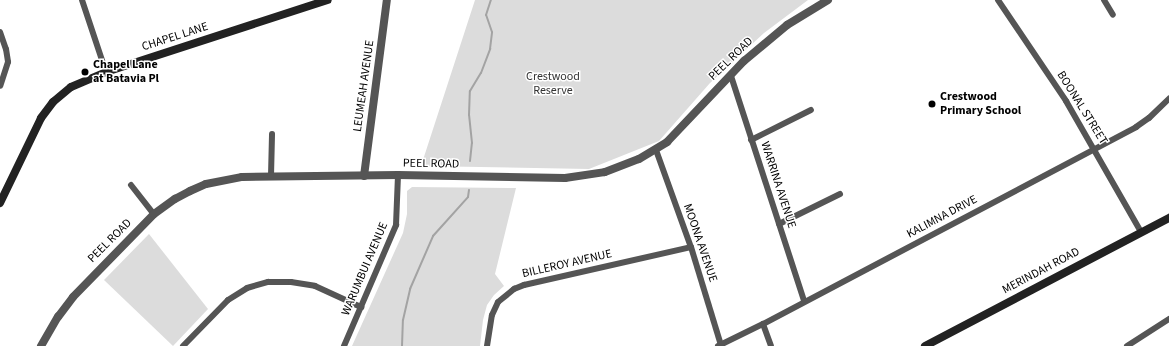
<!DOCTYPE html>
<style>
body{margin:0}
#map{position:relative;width:1169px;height:346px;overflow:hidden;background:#fff;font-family:"Source Sans 3",sans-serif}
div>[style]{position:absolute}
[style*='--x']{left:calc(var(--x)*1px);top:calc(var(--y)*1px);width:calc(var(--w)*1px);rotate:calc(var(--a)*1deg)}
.green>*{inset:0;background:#dcdcdc}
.stream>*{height:2px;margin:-1px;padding:0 1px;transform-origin:1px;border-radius:1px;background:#a3a3a3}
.minor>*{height:6px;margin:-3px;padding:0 3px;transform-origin:3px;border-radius:3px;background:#555}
.tertiary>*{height:8px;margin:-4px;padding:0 4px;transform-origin:4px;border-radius:4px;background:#555}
.secondary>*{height:8px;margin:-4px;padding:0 4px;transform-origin:4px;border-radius:4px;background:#222}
.dots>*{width:11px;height:11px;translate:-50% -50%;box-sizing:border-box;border:2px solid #fff;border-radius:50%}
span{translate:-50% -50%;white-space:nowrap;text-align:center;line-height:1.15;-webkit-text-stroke:3px #fff;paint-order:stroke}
.street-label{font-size:12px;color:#000}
.poi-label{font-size:12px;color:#000;font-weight:700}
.left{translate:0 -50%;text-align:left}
.park-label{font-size:12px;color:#333}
</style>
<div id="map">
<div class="green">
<i style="clip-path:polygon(475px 0,808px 0,764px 33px,710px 83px,659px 141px,589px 169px,421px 166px)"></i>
<i style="clip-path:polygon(412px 187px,516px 188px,495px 274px,504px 286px,494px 295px,487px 305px,483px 320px,480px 346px,352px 346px,403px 233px,407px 214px,407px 191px)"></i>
<i style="clip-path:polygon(149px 234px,208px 309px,173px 346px,104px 280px)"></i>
</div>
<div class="stream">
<i style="--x:470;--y:161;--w:18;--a:-84"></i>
<i style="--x:472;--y:143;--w:28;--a:-96"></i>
<i style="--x:469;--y:115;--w:24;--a:-88"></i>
<i style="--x:470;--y:91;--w:21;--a:-59"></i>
<i style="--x:481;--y:73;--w:26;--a:-69"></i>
<i style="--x:490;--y:49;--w:17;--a:-83"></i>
<i style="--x:492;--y:32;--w:18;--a:-109"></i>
<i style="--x:486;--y:15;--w:16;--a:-72"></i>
<i style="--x:402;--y:346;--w:26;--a:-88"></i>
<i style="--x:403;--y:320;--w:32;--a:-77"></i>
<i style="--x:410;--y:289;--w:58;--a:-66.5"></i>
<i style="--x:433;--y:236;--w:52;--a:-48.1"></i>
<i style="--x:468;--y:197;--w:7;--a:-82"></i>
</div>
<div class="minor">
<i style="--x:82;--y:0;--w:76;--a:71.6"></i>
<i style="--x:998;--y:0;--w:122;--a:56"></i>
<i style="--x:1066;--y:101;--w:151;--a:60.2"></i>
<i style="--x:1104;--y:0;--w:17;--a:59"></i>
<i style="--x:0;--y:32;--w:18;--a:71"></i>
<i style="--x:6;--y:49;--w:13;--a:81"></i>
<i style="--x:8;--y:62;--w:25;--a:108"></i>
<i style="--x:731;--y:76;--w:237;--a:72"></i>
<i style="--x:751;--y:140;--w:67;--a:-26.6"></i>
<i style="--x:656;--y:150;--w:103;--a:70.2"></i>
<i style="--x:691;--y:247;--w:102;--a:73"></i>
<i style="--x:271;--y:176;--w:42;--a:-88.6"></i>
<i style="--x:131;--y:185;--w:37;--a:52"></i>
<i style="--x:779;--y:224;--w:68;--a:-26.2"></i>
<i style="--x:763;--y:324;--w:23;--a:70"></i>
<i style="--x:183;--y:346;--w:64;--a:-45.6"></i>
<i style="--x:228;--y:300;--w:22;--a:-32"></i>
<i style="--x:247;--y:288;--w:22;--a:-16"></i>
<i style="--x:268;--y:282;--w:23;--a:0"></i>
<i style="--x:291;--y:282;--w:24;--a:9"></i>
<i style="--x:315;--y:286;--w:51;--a:24.5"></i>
<i style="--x:344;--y:346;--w:132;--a:-66.7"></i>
<i style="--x:396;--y:225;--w:50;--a:-87.7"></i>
<i style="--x:487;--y:346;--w:31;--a:-81"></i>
<i style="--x:492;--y:315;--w:14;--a:-65"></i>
<i style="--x:498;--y:302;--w:21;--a:-39"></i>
<i style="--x:514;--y:289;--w:11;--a:-22"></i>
<i style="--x:524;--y:285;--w:171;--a:-12.8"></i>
<i style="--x:718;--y:346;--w:50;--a:-26.1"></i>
<i style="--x:763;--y:324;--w:422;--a:-27.8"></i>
<i style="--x:1136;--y:127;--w:16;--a:-35"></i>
<i style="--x:1149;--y:118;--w:28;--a:-44"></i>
<i style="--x:1127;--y:346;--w:50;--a:-32.7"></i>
</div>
<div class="tertiary">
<i style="--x:364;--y:176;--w:177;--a:-82.6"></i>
<i style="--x:41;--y:346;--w:34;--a:-60"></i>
<i style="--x:58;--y:317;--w:25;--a:-53"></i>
<i style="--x:73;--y:297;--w:116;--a:-45.7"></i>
<i style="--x:154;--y:214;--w:26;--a:-36"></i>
<i style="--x:175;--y:199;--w:17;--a:-28"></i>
<i style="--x:190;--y:191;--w:17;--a:-24"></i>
<i style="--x:206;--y:184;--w:37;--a:-11"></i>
<i style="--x:242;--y:177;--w:156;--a:-0.7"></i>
<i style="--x:398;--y:175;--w:167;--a:1"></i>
<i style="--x:565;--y:178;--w:40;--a:-8.5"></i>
<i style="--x:605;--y:172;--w:36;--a:-21"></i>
<i style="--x:639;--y:159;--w:33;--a:-31"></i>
<i style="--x:667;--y:142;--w:112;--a:-46.5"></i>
<i style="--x:744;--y:61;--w:56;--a:-39.9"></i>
<i style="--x:787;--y:25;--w:48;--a:-31.4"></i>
</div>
<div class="secondary">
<i style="--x:0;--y:203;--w:94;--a:-64.2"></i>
<i style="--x:41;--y:118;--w:20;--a:-53"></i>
<i style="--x:53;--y:102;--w:23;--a:-40"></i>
<i style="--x:71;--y:87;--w:38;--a:-23"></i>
<i style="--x:106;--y:72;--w:233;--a:-18"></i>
<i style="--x:925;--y:346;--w:276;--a:-27.7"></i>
</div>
<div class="dots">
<i style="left:85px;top:72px;background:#000"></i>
<i style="left:932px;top:104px;background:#000"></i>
</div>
<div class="street-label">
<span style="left:175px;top:37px;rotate:-18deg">CHAPEL LANE</span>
<span style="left:731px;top:59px;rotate:-44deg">PEEL ROAD</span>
<span style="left:364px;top:86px;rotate:-82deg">LEUMEAH AVENUE</span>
<span style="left:1082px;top:108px;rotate:58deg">BOONAL STREET</span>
<span style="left:431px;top:164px;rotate:1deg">PEEL ROAD</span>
<span style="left:778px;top:185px;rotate:72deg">WARRINA AVENUE</span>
<span style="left:942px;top:217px;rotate:-28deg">KALIMNA DRIVE</span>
<span style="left:110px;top:241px;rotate:-45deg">PEEL ROAD</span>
<span style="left:700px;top:243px;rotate:71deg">MOONA AVENUE</span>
<span style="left:567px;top:264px;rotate:-13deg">BILLEROY AVENUE</span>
<span style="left:365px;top:269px;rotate:-67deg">WARUMBUI AVENUE</span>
<span style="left:1041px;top:271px;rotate:-28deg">MERINDAH ROAD</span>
</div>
<div class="poi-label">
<span class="left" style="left:93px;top:72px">Chapel Lane<br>at Batavia Pl</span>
<span class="left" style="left:940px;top:104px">Crestwood<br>Primary School</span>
</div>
<div class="park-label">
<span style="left:553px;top:84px">Crestwood<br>Reserve</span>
</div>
</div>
